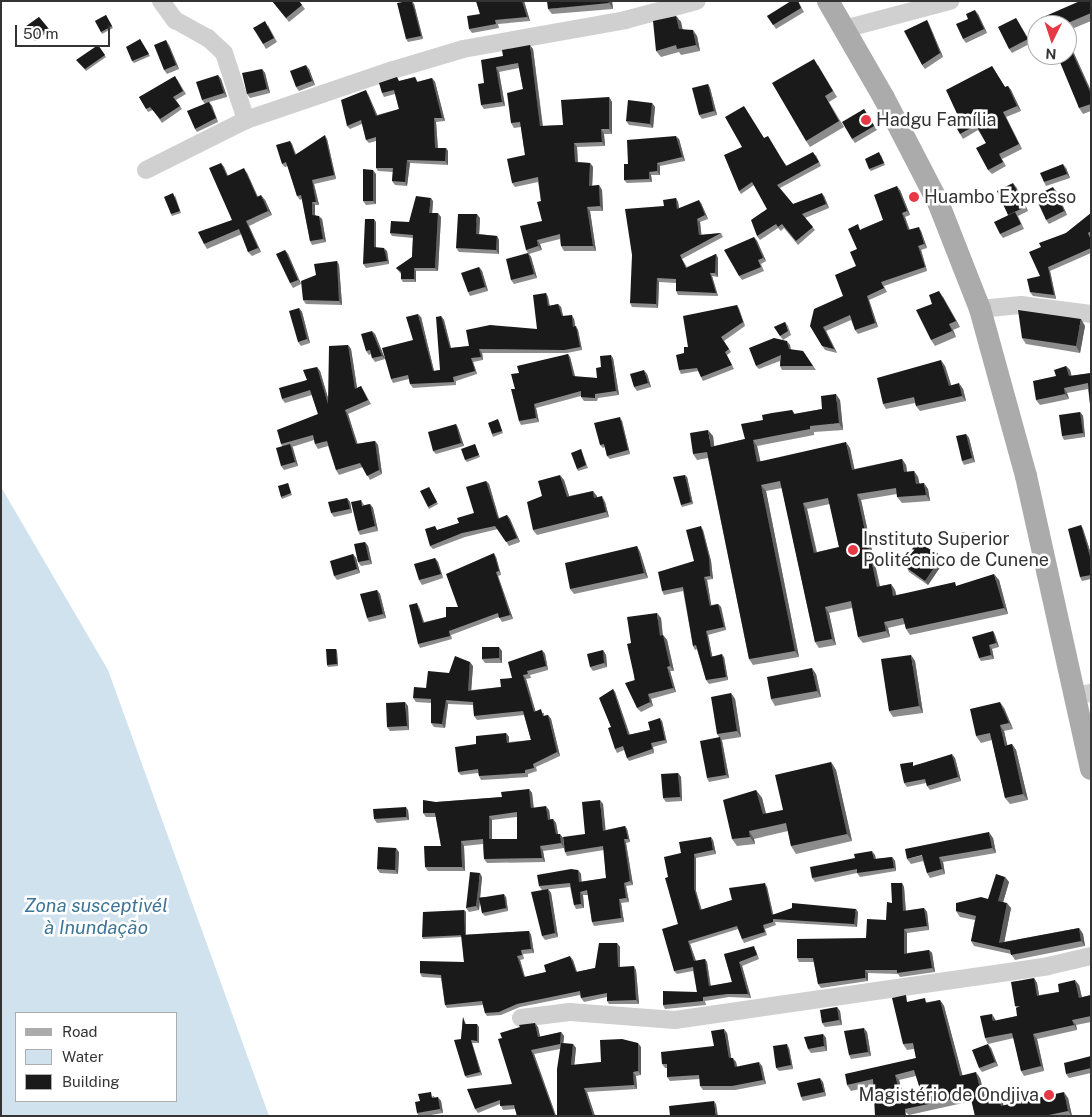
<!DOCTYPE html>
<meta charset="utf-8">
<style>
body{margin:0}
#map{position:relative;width:1092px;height:1117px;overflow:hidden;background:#fff;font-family:"Public Sans",sans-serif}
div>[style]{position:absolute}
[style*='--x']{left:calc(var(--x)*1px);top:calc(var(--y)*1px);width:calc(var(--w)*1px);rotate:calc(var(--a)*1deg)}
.water>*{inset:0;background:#cfe2ee}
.minor>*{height:18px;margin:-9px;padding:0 9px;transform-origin:9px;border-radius:9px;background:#d0d0d0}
.major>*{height:22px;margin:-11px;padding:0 11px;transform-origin:11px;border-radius:11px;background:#ababab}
.wall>*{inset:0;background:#8c8c8c}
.shaded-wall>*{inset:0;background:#5f5f5f}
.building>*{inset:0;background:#1a1a1a}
.dots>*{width:14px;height:14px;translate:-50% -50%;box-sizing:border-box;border:2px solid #fff;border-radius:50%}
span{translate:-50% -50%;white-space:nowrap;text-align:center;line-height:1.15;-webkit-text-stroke:5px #fff;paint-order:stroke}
.poi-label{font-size:18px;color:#333}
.left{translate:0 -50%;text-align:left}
.right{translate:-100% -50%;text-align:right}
.water-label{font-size:19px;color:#3f7597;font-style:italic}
.frame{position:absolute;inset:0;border:2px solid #333;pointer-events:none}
.legend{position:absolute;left:15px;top:1012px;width:162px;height:90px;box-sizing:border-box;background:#fff;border:1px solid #adadad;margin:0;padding:6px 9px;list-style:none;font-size:15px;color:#333}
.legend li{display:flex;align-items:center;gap:10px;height:25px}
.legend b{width:25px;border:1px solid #adadad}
.north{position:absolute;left:1027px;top:15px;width:50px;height:50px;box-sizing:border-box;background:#fff;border:1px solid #adadad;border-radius:50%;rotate:184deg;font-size:14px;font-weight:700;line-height:20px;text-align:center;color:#333}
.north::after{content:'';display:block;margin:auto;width:18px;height:22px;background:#e63946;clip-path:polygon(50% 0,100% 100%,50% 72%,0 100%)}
.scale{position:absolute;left:15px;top:25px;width:95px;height:22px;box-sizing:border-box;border:2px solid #333;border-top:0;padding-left:6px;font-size:15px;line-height:18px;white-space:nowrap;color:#333;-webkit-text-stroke:4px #fff;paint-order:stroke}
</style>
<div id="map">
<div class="water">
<i style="clip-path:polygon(evenodd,1px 487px,108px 670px,269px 1116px,1px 1116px,1px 487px,16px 1013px,176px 1013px,176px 1101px,16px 1101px,16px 1013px)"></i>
</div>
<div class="minor">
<i style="--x:161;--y:1;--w:24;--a:54"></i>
<i style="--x:175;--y:20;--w:38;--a:29"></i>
<i style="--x:208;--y:38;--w:22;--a:43"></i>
<i style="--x:224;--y:53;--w:71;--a:71.8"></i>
<i style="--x:844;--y:29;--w:110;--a:-14.8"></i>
<i style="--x:146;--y:170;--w:112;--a:-26.6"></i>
<i style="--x:246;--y:120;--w:155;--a:-18.8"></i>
<i style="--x:393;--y:70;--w:73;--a:-16.7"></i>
<i style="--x:463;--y:49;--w:165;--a:-10.1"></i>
<i style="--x:625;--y:20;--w:74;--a:-14.8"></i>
<i style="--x:980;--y:309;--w:41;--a:-5.6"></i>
<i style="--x:1021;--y:305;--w:71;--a:7.3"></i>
<i style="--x:1075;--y:696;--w:16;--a:-11"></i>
<i style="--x:521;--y:1018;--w:49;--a:-7"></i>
<i style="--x:570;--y:1012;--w:105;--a:4.4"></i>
<i style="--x:675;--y:1020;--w:377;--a:-8.2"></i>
<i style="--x:1048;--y:966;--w:44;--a:-13.1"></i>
</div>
<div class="major">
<i style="--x:828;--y:1;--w:112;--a:60"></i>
<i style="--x:884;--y:98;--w:117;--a:62.6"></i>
<i style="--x:938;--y:202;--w:115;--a:68.6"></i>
<i style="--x:980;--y:309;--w:173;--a:74.6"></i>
<i style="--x:1026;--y:476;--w:300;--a:77.5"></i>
</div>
<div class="wall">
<i style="clip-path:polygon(272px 1px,299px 1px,305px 9px,289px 22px)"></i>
<i style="clip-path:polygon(476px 1px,524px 1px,530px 21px,498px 24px,499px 28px,472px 33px,469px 29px,480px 14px)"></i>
<i style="clip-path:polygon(612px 1px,613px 9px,552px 14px,548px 9px)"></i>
<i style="clip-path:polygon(798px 1px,804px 12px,776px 29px,767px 16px)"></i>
<i style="clip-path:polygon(1091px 1px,1091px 21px,1067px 31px,1067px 25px,1044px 25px)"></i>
<i style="clip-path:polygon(414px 4px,423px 39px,408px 42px,406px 39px)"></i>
<i style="clip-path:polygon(978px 14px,987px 33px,966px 43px,963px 39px)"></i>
<i style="clip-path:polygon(106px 15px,113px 28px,102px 34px,95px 21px)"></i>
<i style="clip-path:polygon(676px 16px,681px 22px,682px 29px,697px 36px,700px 51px,681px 55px,679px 52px,661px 57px,656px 51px)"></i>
<i style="clip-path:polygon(39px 17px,50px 30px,35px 41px,25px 27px)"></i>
<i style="clip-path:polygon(1016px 18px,1031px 43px,1012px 53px,1009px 49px)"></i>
<i style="clip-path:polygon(927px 20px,929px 24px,943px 57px,925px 69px,922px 65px)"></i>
<i style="clip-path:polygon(268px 25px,277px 42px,266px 49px,263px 44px)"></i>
<i style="clip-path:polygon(1067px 38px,1091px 91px,1091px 111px,1083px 114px,1079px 108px,1067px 55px)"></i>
<i style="clip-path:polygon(140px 39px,150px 56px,134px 63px,132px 61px)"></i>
<i style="clip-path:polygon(98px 45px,106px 57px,86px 71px,78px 62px)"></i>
<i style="clip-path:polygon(169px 45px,179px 69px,167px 74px,164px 70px)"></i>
<i style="clip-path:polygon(533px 49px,543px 126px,563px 125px,609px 97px,612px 102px,612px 134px,604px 134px,605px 146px,577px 147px,578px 162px,590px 163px,593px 167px,592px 186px,599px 185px,602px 190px,603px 211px,590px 211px,596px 251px,564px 251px,561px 246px,560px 239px,540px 244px,542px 250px,529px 254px,531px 257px,537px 278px,514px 284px,511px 280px,528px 253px,526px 250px,542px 221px,541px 201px,538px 182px,515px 187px,512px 183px,525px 155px,521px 127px,514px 128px,511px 123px,523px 89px,519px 68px,499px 72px,505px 106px,484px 109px,481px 105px,484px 83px,503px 56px)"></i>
<i style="clip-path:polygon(818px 65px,837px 97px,829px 102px,844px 127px,810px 147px,806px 141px)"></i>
<i style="clip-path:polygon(992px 66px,1005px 87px,1008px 86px,1011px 90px,1021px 111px,1006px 117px,1022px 149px,1002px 159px,1006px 166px,992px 174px,988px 170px,986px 143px,978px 130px,963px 139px,960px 134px,959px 118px)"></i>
<i style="clip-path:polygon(262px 69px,265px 73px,270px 93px,250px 98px,247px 94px)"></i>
<i style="clip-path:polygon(309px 69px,315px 85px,299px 91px,296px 87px)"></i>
<i style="clip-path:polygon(218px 75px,221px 79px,227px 97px,209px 102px,212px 106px,218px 122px,197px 132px,195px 129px,205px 104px,202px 100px)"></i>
<i style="clip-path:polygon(415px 77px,418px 82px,432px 78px,435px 82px,445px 121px,436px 122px,438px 148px,446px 148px,448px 151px,448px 165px,410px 163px,407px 186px,395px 185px,392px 181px,393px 172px,378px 171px,376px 168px,376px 141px,369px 143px,366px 140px,362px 124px,350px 129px,347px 126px,368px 94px,377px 115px,399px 109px,395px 94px,384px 97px,382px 93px,400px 81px)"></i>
<i style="clip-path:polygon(177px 79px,186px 94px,176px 100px,182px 109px,162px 123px,153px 110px,148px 112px,139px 97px)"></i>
<i style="clip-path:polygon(708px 84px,710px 88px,717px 115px,702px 119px,699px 115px)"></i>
<i style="clip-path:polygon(652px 103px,655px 107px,653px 128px,629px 125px,626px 121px)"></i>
<i style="clip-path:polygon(864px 109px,877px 130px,855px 143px,852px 139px)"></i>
<i style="clip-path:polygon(764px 138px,787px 166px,816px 155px,821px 166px,780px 188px,793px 204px,824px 196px,829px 208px,805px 218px,815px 230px,798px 245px,784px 228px,781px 231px,778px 228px,760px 240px,757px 236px,767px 209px,754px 185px,741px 194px,739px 191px)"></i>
<i style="clip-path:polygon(327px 139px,336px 179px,314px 184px,319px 205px,315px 205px,315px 215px,322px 219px,326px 242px,312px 245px,310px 241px,302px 199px,300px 200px,297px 196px,288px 166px,285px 167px,282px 164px,290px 141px,292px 144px,296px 154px)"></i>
<i style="clip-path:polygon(679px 139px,685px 161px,660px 166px,660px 175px,651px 175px,652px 182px,627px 183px,624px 180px,628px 164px)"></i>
<i style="clip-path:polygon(881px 155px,885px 165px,871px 171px,869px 169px)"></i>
<i style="clip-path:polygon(221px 163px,224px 167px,228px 176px,247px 173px,258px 197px,265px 200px,272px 215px,249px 226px,261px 252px,252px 256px,248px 252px,242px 234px,207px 249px,204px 244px,232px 220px)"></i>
<i style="clip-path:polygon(1066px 168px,1070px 178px,1046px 186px,1044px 182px)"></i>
<i style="clip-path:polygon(376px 174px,376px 204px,366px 205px,363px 201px)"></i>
<i style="clip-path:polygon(1016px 187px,1028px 211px,1018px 216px,1024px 229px,1003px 238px,1000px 234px,1008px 215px)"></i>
<i style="clip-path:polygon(900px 190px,910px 215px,905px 217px,910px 230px,921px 231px,927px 248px,921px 250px,927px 271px,884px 286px,887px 292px,869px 300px,878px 327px,858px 334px,855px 330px,851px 320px,826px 331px,837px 353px,825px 350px,810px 326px,843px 296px,856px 266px,857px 249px,861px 229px,883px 220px)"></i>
<i style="clip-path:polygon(1056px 191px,1067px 215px,1049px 224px,1046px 220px)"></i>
<i style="clip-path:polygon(175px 195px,181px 213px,172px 216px,171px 214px)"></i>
<i style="clip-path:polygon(676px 198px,678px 202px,679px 208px,701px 203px,708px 219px,700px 222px,701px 235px,721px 233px,723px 237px,682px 259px,687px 267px,716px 254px,718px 258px,718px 277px,712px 276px,718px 296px,678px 295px,676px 291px,676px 283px,659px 282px,658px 308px,632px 307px,630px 303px,664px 206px)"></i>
<i style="clip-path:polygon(433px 201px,432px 213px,441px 217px,438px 271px,416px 271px,416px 282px,403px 282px,401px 279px,401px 274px,396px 268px,412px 257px,413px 238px,392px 236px,390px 233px,409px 222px)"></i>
<i style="clip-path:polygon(1091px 213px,1091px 253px,1050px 271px,1056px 299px,1033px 296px,1030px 292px,1040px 276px,1041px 247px,1066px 233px)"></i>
<i style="clip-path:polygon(480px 218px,479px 234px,497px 236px,499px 240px,499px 254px,459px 252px,456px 248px)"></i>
<i style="clip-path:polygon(376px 222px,376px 248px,387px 251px,389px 264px,366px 268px,363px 264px)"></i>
<i style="clip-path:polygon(754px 237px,757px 241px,766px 261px,761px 264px,764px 271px,742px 280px,739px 276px)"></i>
<i style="clip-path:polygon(285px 250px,288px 254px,301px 284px,293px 288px,290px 283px)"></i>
<i style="clip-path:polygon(337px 261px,339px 265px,342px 305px,306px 304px,303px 300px,316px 275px)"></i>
<i style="clip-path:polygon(479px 267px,482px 271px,488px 291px,470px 296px,468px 292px)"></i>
<i style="clip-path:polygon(546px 293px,548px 297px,550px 306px,558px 304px,561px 307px,563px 316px,574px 319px,575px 326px,578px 330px,582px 350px,567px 353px,482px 353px,483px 360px,473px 362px,477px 374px,456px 381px,456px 385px,413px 388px,410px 384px,409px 379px,393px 383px,391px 379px,413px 340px,421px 317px,434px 371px,440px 370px,441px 316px,444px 320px,451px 348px,469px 346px,537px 329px)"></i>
<i style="clip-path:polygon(943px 297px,960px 327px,953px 330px,956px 337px,935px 346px,931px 340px,932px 304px)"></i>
<i style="clip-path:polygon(737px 305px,739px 309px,745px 326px,724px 341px,731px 352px,727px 355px,734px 369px,703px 381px,698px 371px,681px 374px,679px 370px,688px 347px)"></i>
<i style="clip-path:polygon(299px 308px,302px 312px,310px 343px,301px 346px,298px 342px)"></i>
<i style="clip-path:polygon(785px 322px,788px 326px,791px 335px,783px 340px,774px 327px)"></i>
<i style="clip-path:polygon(1085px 326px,1080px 353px,1026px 344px,1022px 338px)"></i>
<i style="clip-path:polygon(375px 334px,385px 359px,375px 362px,372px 358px,371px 354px,369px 355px,366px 351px)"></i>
<i style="clip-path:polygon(348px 345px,351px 349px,357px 388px,361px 386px,364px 391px,371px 404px,348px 414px,357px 444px,375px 441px,378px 445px,382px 474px,370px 480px,363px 467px,339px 475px,336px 470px,328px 446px,318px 449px,315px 444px,314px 440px,292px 447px,298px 466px,284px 470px,281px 466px,282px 446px,281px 444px,318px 414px,312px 395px,285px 403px,282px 399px,307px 380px,317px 367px,320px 371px,328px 398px)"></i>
<i style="clip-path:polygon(790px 345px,791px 350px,803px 351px,816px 370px,782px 370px,780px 366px,780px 361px,759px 369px,756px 366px)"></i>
<i style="clip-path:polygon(568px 354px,570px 357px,575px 377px,597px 378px,601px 367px,613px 358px,619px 395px,598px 398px,597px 401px,584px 401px,581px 397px,581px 396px,536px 408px,539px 422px,521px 425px,519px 421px,515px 389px,519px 373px)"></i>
<i style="clip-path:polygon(945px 366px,951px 385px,963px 389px,966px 401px,920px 411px,916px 406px,915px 403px,886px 409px,883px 404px)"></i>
<i style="clip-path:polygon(1066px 366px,1070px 370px,1071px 376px,1091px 373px,1091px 406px,1090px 404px,1088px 389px,1067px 393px,1069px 399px,1040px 405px,1036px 400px,1056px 376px)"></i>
<i style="clip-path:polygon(647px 374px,651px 387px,637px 391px,634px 387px)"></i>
<i style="clip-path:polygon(evenodd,840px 400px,843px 430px,814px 432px,814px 435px,757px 446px,760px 462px,850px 448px,854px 469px,902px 459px,906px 465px,907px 472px,914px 471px,918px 477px,919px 483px,928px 489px,930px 501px,902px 503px,897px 497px,897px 494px,861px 500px,880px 586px,891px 584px,895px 590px,896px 595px,999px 580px,1008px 614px,910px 635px,906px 629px,905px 624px,888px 628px,890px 637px,863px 643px,858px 637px,852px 608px,829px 613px,836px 645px,819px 648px,815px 642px,782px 488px,766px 491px,799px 657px,753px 665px,749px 659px,708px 458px,697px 460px,693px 454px,713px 436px,714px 446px,745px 439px,763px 420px,792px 410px,795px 414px,822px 409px,840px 400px,830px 504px,839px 547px,817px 552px,807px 509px,830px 504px)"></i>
<i style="clip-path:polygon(1080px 412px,1083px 416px,1085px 437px,1064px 440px,1062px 436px)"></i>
<i style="clip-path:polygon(499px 421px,503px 433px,493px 437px,492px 434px)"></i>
<i style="clip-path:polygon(622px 421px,630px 454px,610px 459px,607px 456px,605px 447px,603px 448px,600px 445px)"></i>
<i style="clip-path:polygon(456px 424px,458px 428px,464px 446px,436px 454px,433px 451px)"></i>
<i style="clip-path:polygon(966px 434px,969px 438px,975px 462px,964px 465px,962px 461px)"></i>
<i style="clip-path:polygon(475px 444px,480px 457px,467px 462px,465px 460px)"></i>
<i style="clip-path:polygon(581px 449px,588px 468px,578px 471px,577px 469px)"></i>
<i style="clip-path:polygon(687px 477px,693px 504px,682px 507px,681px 505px)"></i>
<i style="clip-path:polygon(564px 480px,569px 496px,593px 491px,597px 498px,605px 502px,609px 517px,537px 535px,533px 530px,542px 496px)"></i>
<i style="clip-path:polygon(486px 481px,489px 484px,499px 518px,507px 515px,510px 519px,520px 542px,509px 546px,498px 529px,465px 537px,433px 549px,430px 546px,438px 530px,459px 523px,474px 513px)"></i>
<i style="clip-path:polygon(288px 483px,292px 495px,282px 499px,281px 497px)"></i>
<i style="clip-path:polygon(429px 487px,438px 504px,429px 509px,428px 507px)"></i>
<i style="clip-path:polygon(347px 498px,350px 502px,352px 513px,334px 517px,331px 513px)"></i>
<i style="clip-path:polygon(361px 500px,364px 505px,370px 504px,373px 508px,378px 531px,360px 535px,358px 531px)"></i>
<i style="clip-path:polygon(1081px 525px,1083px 529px,1091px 554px,1091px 579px,1082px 581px,1080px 577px)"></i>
<i style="clip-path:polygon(703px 530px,711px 561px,713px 579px,707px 580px,711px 605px,718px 604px,721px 607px,726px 630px,708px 635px,712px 656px,724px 657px,728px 680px,709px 684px,706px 680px,697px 649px,695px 650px,693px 646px,683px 591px,664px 595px,662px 591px,694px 561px)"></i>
<i style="clip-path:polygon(964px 532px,965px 535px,967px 544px,958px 546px,956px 544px)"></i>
<i style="clip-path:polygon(365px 542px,368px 546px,372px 564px,361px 566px,358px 562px)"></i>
<i style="clip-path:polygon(637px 546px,640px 552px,648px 578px,574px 594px,570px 589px)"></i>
<i style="clip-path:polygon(353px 554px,356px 558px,360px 573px,337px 580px,334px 576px)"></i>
<i style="clip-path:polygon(496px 557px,501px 575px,498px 576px,513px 619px,502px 622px,499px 617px,451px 635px,452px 639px,420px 648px,418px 644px,419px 607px,424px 622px,446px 617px,458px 607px)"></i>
<i style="clip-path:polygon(435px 558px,438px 562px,443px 578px,422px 585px,419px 580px)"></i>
<i style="clip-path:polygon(906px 558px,945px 560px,928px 585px,909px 572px,907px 568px,910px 563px)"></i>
<i style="clip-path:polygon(377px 590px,380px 594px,386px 618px,369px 622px,367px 618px)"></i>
<i style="clip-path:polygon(661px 618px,663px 635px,667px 640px,674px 671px,670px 671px,676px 692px,651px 699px,653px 706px,641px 712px,637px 708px,631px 643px)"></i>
<i style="clip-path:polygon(993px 631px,995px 635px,999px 647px,992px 649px,994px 659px,981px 661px,979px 658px)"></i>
<i style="clip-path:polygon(336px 649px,337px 651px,338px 666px,328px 667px,327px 665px)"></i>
<i style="clip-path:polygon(542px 650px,545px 654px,548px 670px,530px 675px,531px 678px,526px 679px,535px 711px,544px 713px,544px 716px,548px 715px,551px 719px,560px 756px,536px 767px,537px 771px,528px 774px,528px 777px,481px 780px,479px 776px,478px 773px,461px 775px,458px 772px,476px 744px,506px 733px,509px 737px,509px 742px,531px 740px,524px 715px,477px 720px,474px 716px,473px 705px,448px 704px,445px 728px,434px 727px,431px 723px,431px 703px,416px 702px,413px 698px,426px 688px,449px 673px,473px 666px,471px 690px,501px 687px,512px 678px)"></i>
<i style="clip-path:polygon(603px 650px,606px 655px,607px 667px,593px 671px,590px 667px)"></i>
<i style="clip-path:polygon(502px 651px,502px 663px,485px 663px,482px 659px)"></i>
<i style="clip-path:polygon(915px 661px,923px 713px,893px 717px,889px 711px)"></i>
<i style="clip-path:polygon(816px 674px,821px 697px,775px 706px,771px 699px)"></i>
<i style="clip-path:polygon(613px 689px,615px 692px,629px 735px,650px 730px,662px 721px,667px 743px,653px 747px,654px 753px,629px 761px,627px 758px,624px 750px,617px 753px,615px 749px,611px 727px)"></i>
<i style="clip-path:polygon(731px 693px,735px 699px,741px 737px,722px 740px,729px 778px,709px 782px,707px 778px,719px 737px,717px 734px)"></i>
<i style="clip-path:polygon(408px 706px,409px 730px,390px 731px,387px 727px)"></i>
<i style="clip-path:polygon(1004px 708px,1013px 729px,1004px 731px,1007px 745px,1012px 744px,1016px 750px,1028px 800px,1010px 804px,1005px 798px,992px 740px,981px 743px,976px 736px)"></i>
<i style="clip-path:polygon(955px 758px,961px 781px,930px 790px,927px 786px,926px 783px,907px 787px,904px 783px,915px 765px)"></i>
<i style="clip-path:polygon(831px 762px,836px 770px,852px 841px,796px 854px,791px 846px,788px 831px,754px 839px,755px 844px,737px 846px,732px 839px,756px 790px,762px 798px,766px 814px,783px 810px)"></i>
<i style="clip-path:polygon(678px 773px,681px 777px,682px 801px,666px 802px,663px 798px)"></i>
<i style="clip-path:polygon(evenodd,529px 789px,532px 793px,534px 808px,549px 810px,550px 819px,553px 819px,556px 823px,558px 834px,560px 834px,563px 838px,564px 847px,585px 834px,603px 804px,605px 830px,625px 826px,627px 829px,630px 842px,626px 843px,633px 885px,626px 886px,629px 902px,621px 903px,624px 922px,594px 926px,592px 922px,588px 895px,583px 895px,584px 908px,576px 909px,574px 905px,570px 887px,542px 890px,539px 886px,578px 870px,581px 874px,581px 882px,606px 878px,604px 850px,567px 856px,565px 852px,564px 848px,543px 851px,545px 862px,487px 863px,484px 859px,483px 844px,464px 846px,465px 871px,428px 871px,425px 867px,441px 846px,436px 817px,426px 817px,423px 813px,436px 802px,502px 797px,529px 789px,517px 817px,517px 839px,492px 839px,492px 820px,517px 817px)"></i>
<i style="clip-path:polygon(408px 810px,409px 820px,377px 823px,374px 819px)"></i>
<i style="clip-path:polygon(993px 838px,996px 853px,943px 862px,945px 874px,930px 878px,927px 873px,923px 861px,911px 864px,907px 859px)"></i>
<i style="clip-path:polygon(713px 840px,716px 854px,696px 858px,696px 891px,701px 910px,732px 900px,767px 887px,773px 914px,858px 912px,857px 927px,775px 922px,776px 925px,765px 929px,767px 935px,744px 943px,742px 939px,738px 929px,690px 944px,696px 961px,705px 959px,707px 962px,711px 986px,732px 982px,724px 954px,756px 950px,759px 959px,742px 966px,751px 998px,729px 997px,705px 1001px,706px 1005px,665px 1009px,663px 1005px,697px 992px,693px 971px,677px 974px,674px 971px,678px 924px,668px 877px,681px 853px)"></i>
<i style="clip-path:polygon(399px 852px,398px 874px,380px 873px,377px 869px)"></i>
<i style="clip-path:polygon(875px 855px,876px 859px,892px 857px,895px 861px,896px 871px,860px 877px,857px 873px,815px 882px,812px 878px)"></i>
<i style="clip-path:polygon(482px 877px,480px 897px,506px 897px,508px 911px,485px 916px,482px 913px,480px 900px,479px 910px,469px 912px,466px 908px)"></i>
<i style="clip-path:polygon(1005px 877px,1009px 882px,1003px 902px,1011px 908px,1004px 942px,1079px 928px,1083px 934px,1085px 946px,1015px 960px,1011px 954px,974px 946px,971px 941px,975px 920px,960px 917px,956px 911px,988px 899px)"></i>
<i style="clip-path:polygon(902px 883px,904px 887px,906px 911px,924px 908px,927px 912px,929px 930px,907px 933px,907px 953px,929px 950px,932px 953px,935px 972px,900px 977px,898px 974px,868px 973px,868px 981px,821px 988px,818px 984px,814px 962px,799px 962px,797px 958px,866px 938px,886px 920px,892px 903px)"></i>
<i style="clip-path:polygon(548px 889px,551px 893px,558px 937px,545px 940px,542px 936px)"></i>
<i style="clip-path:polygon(464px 910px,466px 912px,466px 935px,529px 931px,531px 935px,534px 953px,523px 954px,524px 959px,520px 960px,525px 977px,546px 972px,573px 960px,577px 972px,595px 968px,617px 943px,620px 947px,620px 967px,636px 970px,639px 1004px,609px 1004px,607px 1001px,607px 997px,584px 1002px,581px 998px,580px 995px,520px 1007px,501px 1015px,487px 1016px,485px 1013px,483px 1005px,447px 1008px,445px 1005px,441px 978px,422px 977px,420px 973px,464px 962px,462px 937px,423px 939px,422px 937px)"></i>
<i style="clip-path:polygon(1034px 978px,1037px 983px,1039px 995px,1059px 992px,1079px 985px,1082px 997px,1091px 995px,1091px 1022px,1076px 1025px,1077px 1030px,1037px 1039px,1044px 1071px,1024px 1076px,1021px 1071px,1014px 1038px,988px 1044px,985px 1038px,995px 1019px,996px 1021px,1017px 1016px,1017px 1008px,1015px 1006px)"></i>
<i style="clip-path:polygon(evenodd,940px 1000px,944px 1006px,962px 1075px,980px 1078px,985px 1096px,998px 1093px,1002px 1099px,1003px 1105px,1068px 1098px,1072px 1116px,975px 1116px,972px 1101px,909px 1115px,873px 1086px,851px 1091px,847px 1085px,916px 1058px,914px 1049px,907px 1050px,903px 1044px,910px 1001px,928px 1002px,940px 1000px,916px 1076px,921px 1092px,904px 1097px,899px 1080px,916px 1076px)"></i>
<i style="clip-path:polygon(837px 1007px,840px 1011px,842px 1025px,825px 1027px,822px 1023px)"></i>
<i style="clip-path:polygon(463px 1017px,466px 1024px,479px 1027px,479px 1043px,472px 1043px,482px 1075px,467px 1078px,465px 1076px,461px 1039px)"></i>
<i style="clip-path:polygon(520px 1027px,538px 1027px,540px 1037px,561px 1032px,564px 1036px,563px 1043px,573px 1044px,576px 1048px,574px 1065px,601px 1062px,641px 1047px,641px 1075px,636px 1076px,637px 1089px,587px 1092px,595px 1116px,557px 1116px,560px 1049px,534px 1054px,556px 1116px,517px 1116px,515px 1109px,503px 1110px,500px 1104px,478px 1113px,475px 1109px,512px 1084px,502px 1038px)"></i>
<i style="clip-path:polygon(867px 1032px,871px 1056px,851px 1059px,849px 1055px)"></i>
<i style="clip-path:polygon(727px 1033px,731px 1058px,736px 1062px,737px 1067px,762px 1066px,766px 1084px,735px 1090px,703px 1090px,700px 1086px,700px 1079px,670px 1081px,667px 1077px,667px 1068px,665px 1068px,662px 1064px,714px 1046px)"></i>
<i style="clip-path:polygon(823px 1034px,826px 1038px,827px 1051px,811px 1053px,808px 1049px)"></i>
<i style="clip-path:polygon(789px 1048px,793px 1069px,779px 1071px,776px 1068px)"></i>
<i style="clip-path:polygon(991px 1048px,998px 1066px,982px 1072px,979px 1068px)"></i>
<i style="clip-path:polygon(1091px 1056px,1091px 1073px,1069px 1078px,1066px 1074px)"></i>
<i style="clip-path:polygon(823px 1082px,826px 1096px,803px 1101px,801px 1097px)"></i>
<i style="clip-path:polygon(434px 1096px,434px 1097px,441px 1101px,443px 1113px,425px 1116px,419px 1116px,417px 1113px,420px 1101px)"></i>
</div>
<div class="shaded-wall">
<i style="clip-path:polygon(412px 1px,414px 4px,423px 39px,421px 36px)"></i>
<i style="clip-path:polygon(522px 1px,524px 1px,530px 21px,527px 17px)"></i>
<i style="clip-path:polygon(608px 1px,612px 1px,613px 9px,609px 3px)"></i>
<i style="clip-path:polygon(975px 10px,978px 14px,987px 33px,984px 29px)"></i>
<i style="clip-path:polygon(676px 16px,681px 22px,684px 35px,679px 29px)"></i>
<i style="clip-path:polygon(927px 20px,929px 24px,943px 57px,940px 53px)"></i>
<i style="clip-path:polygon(693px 30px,697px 36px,700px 51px,696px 45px)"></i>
<i style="clip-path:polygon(1067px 38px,1091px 91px,1091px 94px,1067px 41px)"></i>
<i style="clip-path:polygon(166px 40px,169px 45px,179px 69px,176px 65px)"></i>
<i style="clip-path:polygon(530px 45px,533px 49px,543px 130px,540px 126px)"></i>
<i style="clip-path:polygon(306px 65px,309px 69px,315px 85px,312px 81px)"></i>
<i style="clip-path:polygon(496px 67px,499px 72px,505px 106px,502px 102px)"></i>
<i style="clip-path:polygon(262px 69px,265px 73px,270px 93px,267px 89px)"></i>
<i style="clip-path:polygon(218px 75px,221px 79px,227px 97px,224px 93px)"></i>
<i style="clip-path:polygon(432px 78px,435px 82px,445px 121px,442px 118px)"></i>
<i style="clip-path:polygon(708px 84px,710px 88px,717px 115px,714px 111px)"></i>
<i style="clip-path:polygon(1008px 86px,1011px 90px,1021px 111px,1017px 106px)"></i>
<i style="clip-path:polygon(366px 90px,368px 94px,379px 119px,376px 116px)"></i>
<i style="clip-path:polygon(609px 97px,612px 102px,612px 134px,609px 129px)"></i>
<i style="clip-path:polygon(209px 102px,212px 106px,218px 122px,216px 118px)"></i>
<i style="clip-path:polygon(652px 103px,655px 107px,653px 128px,650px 124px)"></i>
<i style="clip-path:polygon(1003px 112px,1006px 117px,1022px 149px,1019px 144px)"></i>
<i style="clip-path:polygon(434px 118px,436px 122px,438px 151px,435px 148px)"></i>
<i style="clip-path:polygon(601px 129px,604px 134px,605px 146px,602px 142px)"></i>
<i style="clip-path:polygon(325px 135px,327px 139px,336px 179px,334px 175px)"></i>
<i style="clip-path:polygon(676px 136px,679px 139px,685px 161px,682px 157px)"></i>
<i style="clip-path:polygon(290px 141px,292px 144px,297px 159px,295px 155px)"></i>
<i style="clip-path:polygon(574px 143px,577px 147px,578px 166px,575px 162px)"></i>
<i style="clip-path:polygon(446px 148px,448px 151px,448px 165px,445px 161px)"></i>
<i style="clip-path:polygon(407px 160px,410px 163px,407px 186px,405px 182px)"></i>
<i style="clip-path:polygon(221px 163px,224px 167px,230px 181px,227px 176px)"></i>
<i style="clip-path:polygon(590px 163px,593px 167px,592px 190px,589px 186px)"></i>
<i style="clip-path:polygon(657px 163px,660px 166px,660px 175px,657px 171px)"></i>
<i style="clip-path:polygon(1063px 164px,1066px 168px,1070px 178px,1067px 174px)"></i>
<i style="clip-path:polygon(244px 168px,247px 173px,260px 202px,257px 197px)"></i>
<i style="clip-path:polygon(373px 170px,376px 174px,376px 204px,373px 201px)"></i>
<i style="clip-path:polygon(649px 172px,651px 175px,652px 182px,649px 179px)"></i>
<i style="clip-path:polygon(312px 180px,314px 184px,319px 205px,316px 202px)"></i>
<i style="clip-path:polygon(1013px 183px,1016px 187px,1028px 211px,1025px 207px)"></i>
<i style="clip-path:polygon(599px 185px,602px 190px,603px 211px,600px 206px)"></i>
<i style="clip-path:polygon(897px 186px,900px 190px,910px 215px,907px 211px)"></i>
<i style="clip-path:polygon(1053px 187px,1056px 191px,1067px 215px,1064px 211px)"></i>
<i style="clip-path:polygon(822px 193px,824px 196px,829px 208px,826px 204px)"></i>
<i style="clip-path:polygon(261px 195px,265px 200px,272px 215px,268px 211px)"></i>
<i style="clip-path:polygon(431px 198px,433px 201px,432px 216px,429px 213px)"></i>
<i style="clip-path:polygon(676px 198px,678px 202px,680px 213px,677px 209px)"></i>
<i style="clip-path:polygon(699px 200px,701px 203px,708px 219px,705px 215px)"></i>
<i style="clip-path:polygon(312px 202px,315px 205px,315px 219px,312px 215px)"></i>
<i style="clip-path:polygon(587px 207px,590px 211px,596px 251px,593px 246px)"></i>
<i style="clip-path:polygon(438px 213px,441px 217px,438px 271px,435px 268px)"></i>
<i style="clip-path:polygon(902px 213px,905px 217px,911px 235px,908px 230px)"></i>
<i style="clip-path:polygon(477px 214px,480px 218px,479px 237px,476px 234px)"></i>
<i style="clip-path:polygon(319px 216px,322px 219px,326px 242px,323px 239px)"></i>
<i style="clip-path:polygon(374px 219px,376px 222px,376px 251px,374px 247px)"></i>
<i style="clip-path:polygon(697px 219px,700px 222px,702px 239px,699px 235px)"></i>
<i style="clip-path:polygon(246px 221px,249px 226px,261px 252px,258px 248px)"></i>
<i style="clip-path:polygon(919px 227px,921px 231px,927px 248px,924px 244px)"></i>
<i style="clip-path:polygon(497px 236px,499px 240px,499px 254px,496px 250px)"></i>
<i style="clip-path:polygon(754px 237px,757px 241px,766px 261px,763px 258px)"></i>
<i style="clip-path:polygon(537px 240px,540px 244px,542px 250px,538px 246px)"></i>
<i style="clip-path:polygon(918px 246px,921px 250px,927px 271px,925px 267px)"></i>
<i style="clip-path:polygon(384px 248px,387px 251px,389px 264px,387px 261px)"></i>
<i style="clip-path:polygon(285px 250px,288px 254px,301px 284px,298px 280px)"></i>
<i style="clip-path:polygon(528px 253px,531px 257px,537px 278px,534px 274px)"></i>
<i style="clip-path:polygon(716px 254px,718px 258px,718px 277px,715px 273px)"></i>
<i style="clip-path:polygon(337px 261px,339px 265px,342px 305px,339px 301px)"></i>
<i style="clip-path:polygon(479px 267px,482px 271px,488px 291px,485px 287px)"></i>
<i style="clip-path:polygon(1048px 267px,1050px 271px,1056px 299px,1054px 295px)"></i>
<i style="clip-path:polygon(414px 268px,416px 271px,416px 282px,414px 279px)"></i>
<i style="clip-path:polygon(710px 273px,712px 276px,718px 296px,716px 293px)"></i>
<i style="clip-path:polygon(657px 278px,659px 282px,658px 308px,656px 304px)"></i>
<i style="clip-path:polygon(939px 291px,943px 297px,960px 327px,956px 321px)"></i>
<i style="clip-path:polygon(546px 293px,548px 297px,550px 310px,548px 306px)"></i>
<i style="clip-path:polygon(867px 296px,869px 300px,878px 327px,875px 323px)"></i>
<i style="clip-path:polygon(558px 304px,561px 307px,564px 320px,562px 316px)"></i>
<i style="clip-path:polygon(737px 305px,739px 309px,745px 326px,743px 322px)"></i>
<i style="clip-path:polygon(299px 308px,302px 312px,310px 343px,307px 339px)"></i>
<i style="clip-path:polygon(418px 314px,421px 317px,435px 375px,433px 371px)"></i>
<i style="clip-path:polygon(572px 315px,574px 319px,576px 330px,573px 327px)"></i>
<i style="clip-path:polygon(441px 316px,444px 320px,452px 352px,450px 348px)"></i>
<i style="clip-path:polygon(1081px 319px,1085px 326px,1080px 353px,1076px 346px)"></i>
<i style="clip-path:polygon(949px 324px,953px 330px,956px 337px,952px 331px)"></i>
<i style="clip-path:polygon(576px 326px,578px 330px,582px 350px,580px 347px)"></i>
<i style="clip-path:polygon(823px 327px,826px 331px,837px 353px,834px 349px)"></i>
<i style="clip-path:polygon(372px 331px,375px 334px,385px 359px,382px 356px)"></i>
<i style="clip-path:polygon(787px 341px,790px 345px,791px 353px,789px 349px)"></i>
<i style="clip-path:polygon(348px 345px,351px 349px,358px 394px,355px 389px)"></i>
<i style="clip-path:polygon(479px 349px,482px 353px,483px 360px,481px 357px)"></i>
<i style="clip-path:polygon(568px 354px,570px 357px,576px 380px,573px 376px)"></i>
<i style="clip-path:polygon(611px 355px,613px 358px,619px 395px,616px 391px)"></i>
<i style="clip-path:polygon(471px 358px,473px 362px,477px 374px,475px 371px)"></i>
<i style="clip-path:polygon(941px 360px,945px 366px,953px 391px,949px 386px)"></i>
<i style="clip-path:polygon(1066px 366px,1070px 370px,1073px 381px,1069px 376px)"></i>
<i style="clip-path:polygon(317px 367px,320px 371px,331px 408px,328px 404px)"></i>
<i style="clip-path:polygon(644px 370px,647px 374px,651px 387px,648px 383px)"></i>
<i style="clip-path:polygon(959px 383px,963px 389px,966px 401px,962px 396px)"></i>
<i style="clip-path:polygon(1064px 388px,1067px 393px,1069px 399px,1065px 394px)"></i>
<i style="clip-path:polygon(836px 394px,840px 400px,843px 430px,839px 423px)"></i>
<i style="clip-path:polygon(534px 404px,536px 408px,539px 422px,536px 418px)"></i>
<i style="clip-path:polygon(345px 410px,348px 414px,359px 448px,356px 444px)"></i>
<i style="clip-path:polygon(1080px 412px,1083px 416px,1085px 437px,1083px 433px)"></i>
<i style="clip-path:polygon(620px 417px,622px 421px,630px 454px,628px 450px)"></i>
<i style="clip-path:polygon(456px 424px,458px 428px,464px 446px,461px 443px)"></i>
<i style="clip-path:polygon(708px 430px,713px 436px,715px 453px,711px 447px)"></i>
<i style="clip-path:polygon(966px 434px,969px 438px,975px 462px,972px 458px)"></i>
<i style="clip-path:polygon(753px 440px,757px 446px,762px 468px,757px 462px)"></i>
<i style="clip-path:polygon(375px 441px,378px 445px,382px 474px,379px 470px)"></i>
<i style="clip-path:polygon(846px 442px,850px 448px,856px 476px,852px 470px)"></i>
<i style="clip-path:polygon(290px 444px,293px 448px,298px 466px,295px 462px)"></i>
<i style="clip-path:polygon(902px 459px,906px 465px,908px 478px,904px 472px)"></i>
<i style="clip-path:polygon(914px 471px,918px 477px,921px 490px,916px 484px)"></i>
<i style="clip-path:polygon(560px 475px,564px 480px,571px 502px,567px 497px)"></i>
<i style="clip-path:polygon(685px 475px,687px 477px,693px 504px,691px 502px)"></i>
<i style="clip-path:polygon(486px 481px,489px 484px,500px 522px,498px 519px)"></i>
<i style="clip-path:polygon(924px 483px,928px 489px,930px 501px,926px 495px)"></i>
<i style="clip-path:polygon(761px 485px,766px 491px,799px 657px,795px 651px)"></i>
<i style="clip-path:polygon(593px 491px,597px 496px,598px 504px,594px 498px)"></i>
<i style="clip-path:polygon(857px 494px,861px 500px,881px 593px,877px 587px)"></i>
<i style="clip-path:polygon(602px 496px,605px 502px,609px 517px,606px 512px)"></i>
<i style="clip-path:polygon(347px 498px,350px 502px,352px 513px,350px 509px)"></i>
<i style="clip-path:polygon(803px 503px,807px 509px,818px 559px,814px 553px)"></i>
<i style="clip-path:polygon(370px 504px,373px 508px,378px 531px,375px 526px)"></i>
<i style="clip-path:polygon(507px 515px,510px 519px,520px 542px,517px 538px)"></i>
<i style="clip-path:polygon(1081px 525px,1083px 529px,1091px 554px,1091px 560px)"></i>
<i style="clip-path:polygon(701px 526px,703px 530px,711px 561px,713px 579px,710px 576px)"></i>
<i style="clip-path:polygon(365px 542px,368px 546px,372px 564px,369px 560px)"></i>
<i style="clip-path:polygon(637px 546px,640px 552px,648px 578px,644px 573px)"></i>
<i style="clip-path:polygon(494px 553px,496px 557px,501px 575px,499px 571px)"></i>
<i style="clip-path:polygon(353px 554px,356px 558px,360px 573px,357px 569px)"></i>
<i style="clip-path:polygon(942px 556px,945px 560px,928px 585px,925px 581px)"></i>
<i style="clip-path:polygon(435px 558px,438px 562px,443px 578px,441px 574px)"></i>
<i style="clip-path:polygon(496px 572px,498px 576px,513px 619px,510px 615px)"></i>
<i style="clip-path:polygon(994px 574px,999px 580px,1008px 614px,1004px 608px)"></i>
<i style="clip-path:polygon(704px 577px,707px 580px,712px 609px,710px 606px)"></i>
<i style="clip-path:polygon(891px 584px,895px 590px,898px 602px,893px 596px)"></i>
<i style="clip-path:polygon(377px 590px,380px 594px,386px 618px,383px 614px)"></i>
<i style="clip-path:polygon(417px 603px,419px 607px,425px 626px,423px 623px)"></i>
<i style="clip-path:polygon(718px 604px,721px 607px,726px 630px,724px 627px)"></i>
<i style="clip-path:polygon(825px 607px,829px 613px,836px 645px,832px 639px)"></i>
<i style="clip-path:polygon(657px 613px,661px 618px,663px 641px,660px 636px)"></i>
<i style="clip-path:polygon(884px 622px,888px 628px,890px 637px,886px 631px)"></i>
<i style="clip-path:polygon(706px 631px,708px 635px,713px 660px,711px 657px)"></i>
<i style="clip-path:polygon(993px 631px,995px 635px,999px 647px,996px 643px)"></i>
<i style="clip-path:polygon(663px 635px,667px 640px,674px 671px,670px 666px)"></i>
<i style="clip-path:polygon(989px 645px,992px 649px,994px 659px,991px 655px)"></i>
<i style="clip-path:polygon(499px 647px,502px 651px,502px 663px,499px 658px)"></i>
<i style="clip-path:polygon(336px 649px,337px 651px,338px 666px,337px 664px)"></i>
<i style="clip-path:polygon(542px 650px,545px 654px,548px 670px,546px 666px)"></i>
<i style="clip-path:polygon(603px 650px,606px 655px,607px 667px,604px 663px)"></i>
<i style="clip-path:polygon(722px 654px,724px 657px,728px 680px,726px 677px)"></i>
<i style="clip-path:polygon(911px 655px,915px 661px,923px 713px,919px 706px)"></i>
<i style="clip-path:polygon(470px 662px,473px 666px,471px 694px,468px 691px)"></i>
<i style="clip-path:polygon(667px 667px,670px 671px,676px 692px,673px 688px)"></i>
<i style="clip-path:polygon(812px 668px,816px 674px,821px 697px,817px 691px)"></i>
<i style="clip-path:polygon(523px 675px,526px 679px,537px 716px,534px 712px)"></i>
<i style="clip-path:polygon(613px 689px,615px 692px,631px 738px,628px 735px)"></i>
<i style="clip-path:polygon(731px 693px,735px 699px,741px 737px,737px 731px)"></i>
<i style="clip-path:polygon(648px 694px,651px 699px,653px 706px,650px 702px)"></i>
<i style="clip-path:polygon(446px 700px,448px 704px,445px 728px,442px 724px)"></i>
<i style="clip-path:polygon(405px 702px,408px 706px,409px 730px,407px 726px)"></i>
<i style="clip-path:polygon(1000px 702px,1004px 708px,1013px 729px,1009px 723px)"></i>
<i style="clip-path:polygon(548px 715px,551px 719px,560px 756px,557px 752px)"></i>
<i style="clip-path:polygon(660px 718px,662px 721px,667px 743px,665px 740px)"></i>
<i style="clip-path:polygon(1000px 725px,1004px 731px,1009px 752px,1005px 746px)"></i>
<i style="clip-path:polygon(506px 733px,509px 737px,509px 747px,507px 743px)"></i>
<i style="clip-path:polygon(720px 737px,722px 741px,729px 778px,726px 775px)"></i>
<i style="clip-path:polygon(651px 743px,653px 747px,654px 753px,652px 749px)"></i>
<i style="clip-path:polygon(1012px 744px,1016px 750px,1028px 800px,1023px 794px)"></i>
<i style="clip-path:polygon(952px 754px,955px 758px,961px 781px,958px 777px)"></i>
<i style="clip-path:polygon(831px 762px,836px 770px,852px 841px,847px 834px)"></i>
<i style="clip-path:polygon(678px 773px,681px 777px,682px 801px,680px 797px)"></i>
<i style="clip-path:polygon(529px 789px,532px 793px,534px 813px,531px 808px)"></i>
<i style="clip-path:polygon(756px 790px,762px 798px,768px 822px,763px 814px)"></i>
<i style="clip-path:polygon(600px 800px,603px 804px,606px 834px,603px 831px)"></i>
<i style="clip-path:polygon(546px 806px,549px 810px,551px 824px,548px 820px)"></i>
<i style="clip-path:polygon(406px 807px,408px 810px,409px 820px,406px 817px)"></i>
<i style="clip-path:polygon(489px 816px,492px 820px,492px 843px,489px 839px)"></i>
<i style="clip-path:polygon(553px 819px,556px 823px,559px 839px,556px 834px)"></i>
<i style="clip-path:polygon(625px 826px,627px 829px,630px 842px,628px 839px)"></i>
<i style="clip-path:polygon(749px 831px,754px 839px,755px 844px,750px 837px)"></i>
<i style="clip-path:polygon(989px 832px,993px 838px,996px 853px,992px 848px)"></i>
<i style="clip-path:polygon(560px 834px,563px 838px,564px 848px,561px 843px)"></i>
<i style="clip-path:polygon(711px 837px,713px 840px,716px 854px,713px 850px)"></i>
<i style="clip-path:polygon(624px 839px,626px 843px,633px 885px,630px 881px)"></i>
<i style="clip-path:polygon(461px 841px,464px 846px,465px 871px,462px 867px)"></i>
<i style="clip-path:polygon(540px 846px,543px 851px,545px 862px,542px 858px)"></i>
<i style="clip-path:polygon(396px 848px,399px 852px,398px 874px,395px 870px)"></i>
<i style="clip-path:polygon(872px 851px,875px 855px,876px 863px,874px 859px)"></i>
<i style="clip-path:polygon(694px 854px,696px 858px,696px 891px,703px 914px,700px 910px,694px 888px)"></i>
<i style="clip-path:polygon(892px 857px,895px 861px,896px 871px,894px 868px)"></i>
<i style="clip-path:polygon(939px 857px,943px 862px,945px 874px,942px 869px)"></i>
<i style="clip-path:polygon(578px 870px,581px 874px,582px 886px,579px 882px)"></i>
<i style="clip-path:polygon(480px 873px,482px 877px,479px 910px,476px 906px)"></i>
<i style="clip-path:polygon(1005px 877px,1009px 882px,1002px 906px,998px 901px)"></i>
<i style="clip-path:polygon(624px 883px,626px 886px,629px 902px,626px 898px)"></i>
<i style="clip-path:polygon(765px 883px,767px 887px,774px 918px,772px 915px)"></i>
<i style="clip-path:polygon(902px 883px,904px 887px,906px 915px,903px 911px)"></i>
<i style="clip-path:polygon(548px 889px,551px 893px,558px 937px,555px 933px)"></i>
<i style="clip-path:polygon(580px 892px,583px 895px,584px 908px,581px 904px)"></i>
<i style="clip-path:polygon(504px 894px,506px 897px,508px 911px,506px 908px)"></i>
<i style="clip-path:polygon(619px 899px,621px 903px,624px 922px,621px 918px)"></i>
<i style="clip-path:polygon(1007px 903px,1011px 908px,1003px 949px,999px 943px)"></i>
<i style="clip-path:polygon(924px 908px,927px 912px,929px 930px,927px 926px)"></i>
<i style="clip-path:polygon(856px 909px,858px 912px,857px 927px,854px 924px)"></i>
<i style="clip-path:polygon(464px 910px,466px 912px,466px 937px,465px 935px)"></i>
<i style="clip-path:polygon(1079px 928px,1083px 934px,1085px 946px,1081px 941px)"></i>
<i style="clip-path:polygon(904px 929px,907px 933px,907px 957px,904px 954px)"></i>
<i style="clip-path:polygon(529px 931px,531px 935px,534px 953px,531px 949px)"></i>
<i style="clip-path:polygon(688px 941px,690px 944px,697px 964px,694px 961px)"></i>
<i style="clip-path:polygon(617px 943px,620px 947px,620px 971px,618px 967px)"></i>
<i style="clip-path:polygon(929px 950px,932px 953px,935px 972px,932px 968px)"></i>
<i style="clip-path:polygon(517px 956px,520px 960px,526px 981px,524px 977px)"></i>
<i style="clip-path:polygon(570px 956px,573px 960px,578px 976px,576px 972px)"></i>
<i style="clip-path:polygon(705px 959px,707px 962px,711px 990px,709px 986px)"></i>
<i style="clip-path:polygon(739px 962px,742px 966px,751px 998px,748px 994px)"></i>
<i style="clip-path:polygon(634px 966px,636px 970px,639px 1004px,636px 1000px)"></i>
<i style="clip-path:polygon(865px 970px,868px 973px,868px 981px,865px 978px)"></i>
<i style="clip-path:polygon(1034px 978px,1037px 983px,1040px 1001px,1037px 996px)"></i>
<i style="clip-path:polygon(1075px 980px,1079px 985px,1083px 1003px,1079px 998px)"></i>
<i style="clip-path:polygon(940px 1000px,944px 1006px,964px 1081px,960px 1076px)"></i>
<i style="clip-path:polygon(837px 1007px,840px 1011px,842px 1025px,839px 1020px)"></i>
<i style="clip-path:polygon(992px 1014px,995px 1019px,997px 1026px,993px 1021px)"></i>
<i style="clip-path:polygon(1072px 1020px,1076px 1025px,1077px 1030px,1074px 1025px)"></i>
<i style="clip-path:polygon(535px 1023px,538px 1027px,541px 1041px,538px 1037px)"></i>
<i style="clip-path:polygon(477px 1024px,479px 1027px,479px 1043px,477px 1041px)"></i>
<i style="clip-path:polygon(864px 1028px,867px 1032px,871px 1056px,868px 1052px)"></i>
<i style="clip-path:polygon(724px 1029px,727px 1033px,732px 1062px,729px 1058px)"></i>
<i style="clip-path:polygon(561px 1032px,564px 1036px,563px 1048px,560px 1044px)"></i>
<i style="clip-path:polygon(823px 1034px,826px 1038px,827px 1051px,824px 1046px)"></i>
<i style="clip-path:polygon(1033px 1034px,1037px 1039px,1044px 1071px,1041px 1066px)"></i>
<i style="clip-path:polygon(471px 1040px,472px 1043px,482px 1075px,480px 1072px)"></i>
<i style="clip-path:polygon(638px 1043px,641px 1047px,641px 1075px,638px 1071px)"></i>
<i style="clip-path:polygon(573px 1044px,576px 1048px,574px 1069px,571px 1065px)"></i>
<i style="clip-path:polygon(787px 1044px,789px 1048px,793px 1069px,791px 1065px)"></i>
<i style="clip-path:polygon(988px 1044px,991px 1048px,998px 1066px,995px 1062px)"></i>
<i style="clip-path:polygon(531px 1050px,534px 1054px,556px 1116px,555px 1116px)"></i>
<i style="clip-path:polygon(733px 1058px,736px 1062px,738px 1071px,735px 1067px)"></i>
<i style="clip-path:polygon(759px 1062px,762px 1066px,766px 1084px,763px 1080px)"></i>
<i style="clip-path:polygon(633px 1072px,636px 1076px,637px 1089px,634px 1085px)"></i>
<i style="clip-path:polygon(976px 1072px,980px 1078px,986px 1102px,982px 1097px)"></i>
<i style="clip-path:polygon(895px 1075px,899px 1080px,905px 1103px,901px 1097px)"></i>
<i style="clip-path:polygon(820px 1078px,823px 1082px,826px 1096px,824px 1092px)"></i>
<i style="clip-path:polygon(584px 1088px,587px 1092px,595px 1116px,593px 1116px)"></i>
<i style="clip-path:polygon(1064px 1092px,1068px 1098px,1072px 1116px,1068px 1111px)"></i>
<i style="clip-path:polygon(998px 1093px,1002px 1099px,1005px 1112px,1001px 1106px)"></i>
<i style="clip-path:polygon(438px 1097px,441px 1101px,443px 1113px,440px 1109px)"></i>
<i style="clip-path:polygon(714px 1101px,716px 1104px,718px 1116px,716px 1116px)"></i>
</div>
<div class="building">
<i style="clip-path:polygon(272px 1px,299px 1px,302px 5px,286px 18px)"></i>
<i style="clip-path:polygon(408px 1px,412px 1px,421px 36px,406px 39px,397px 3px)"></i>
<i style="clip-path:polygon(476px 1px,522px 1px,527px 17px,495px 20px,496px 24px,469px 29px,467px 16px,480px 14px)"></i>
<i style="clip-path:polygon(547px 1px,608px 1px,609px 3px,548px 9px)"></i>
<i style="clip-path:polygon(791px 1px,798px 1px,801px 8px,773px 25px,767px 16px)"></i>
<i style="clip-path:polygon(1080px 1px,1091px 1px,1091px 13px,1063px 25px,1044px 25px,1041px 18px)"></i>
<i style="clip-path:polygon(975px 10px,984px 29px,963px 39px,956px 24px,968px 19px,966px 14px)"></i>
<i style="clip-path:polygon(106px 15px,112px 26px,101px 32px,95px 21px)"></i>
<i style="clip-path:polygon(676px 16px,679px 29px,693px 30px,696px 45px,677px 49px,676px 45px,656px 51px,653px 21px)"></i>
<i style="clip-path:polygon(39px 17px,48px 28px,33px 39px,25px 27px)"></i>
<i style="clip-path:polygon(1016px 18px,1028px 39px,1009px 49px,998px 27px)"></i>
<i style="clip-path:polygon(927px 20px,940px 53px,922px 65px,904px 31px)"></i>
<i style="clip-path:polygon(265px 21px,274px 38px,263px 44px,253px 28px)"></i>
<i style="clip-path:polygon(140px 39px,149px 54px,132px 61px,126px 47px)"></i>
<i style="clip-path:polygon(166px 40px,176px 65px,164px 70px,154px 45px)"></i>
<i style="clip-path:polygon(1067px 41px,1091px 94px,1091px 104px,1079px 108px,1057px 55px,1067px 55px)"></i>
<i style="clip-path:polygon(98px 45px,105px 55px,85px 69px,76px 60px)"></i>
<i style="clip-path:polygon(530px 45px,540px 126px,563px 125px,561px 100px,609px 97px,609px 129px,601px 129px,602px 142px,574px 143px,575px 162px,590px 163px,589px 186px,599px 185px,600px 206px,587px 207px,593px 246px,561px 246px,560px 234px,537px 240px,538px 246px,526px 250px,520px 226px,542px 221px,537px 202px,541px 201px,538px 177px,512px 183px,507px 159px,525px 155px,520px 122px,511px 123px,507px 93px,523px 89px,518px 63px,496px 67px,502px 102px,481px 105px,478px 84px,484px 83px,481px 60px,503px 56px,502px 50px)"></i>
<i style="clip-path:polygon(814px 59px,833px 91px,825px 96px,839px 121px,806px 141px,772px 83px)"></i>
<i style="clip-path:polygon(306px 65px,312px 81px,296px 87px,290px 71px)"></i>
<i style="clip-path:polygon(992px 66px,1005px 87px,1008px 86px,1017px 106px,1003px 112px,1019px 144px,999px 154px,1003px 162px,988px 170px,976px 148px,986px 143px,976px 125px,960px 134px,953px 122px,959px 118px,946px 90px)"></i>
<i style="clip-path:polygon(262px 69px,267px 89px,247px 94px,242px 73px)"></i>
<i style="clip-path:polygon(218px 75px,224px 93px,202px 100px,196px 82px)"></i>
<i style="clip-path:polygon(175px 76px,183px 91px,173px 97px,180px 106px,160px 119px,150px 107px,146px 109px,139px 97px)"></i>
<i style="clip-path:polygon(397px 77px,399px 81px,415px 77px,417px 82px,432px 78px,442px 118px,434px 118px,435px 148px,446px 148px,445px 161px,407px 160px,405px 182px,392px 181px,393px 168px,376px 168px,376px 137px,366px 140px,361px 120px,347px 126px,341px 100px,366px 90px,376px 116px,399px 109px,394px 90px,382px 93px,379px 83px)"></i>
<i style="clip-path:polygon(708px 84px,714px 111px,699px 115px,692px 88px)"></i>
<i style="clip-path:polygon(628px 100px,652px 103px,650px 124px,626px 121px)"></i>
<i style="clip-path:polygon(209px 102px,216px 118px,195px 129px,187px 111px)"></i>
<i style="clip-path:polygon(744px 106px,764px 138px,768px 136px,786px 166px,813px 152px,819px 162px,777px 185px,793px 204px,822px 193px,826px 204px,802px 214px,813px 227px,796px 241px,782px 224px,778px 227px,776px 224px,757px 236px,751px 220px,767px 209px,752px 182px,739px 191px,724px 155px,742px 147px,725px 117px)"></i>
<i style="clip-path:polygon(864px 109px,874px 126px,852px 139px,842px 122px)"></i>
<i style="clip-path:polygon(325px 135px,334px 175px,312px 180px,316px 202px,312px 202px,312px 215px,319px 216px,323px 239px,310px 241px,301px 195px,297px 196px,286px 162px,282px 164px,276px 145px,290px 141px,295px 155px)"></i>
<i style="clip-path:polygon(676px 136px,682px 157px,657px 163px,657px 171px,649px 172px,649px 179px,624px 180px,624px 164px,628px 164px,627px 140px)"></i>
<i style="clip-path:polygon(879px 152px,884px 163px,869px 169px,865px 159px)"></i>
<i style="clip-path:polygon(221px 163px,227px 176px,244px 168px,257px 197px,261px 195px,268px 211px,246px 221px,258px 248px,248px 252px,239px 229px,204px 244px,198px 232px,232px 220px,209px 168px)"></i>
<i style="clip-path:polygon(1063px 164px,1067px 174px,1044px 182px,1040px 173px)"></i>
<i style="clip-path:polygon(363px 169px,373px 170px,373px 201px,363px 201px)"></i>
<i style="clip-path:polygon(1013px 183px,1025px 207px,1008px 215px,997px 191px)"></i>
<i style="clip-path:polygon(897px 186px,907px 211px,902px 213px,908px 230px,919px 227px,924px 244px,918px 246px,925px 267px,881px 282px,884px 288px,867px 296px,875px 323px,855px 330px,850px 315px,823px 327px,834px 349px,822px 346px,810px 326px,814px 309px,843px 296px,835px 275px,856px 266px,850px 252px,857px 249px,848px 229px,858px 224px,860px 230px,883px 220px,874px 195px)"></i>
<i style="clip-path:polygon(1053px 187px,1064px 211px,1046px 220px,1035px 196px)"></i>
<i style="clip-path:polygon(173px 193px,180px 211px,171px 214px,164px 197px)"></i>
<i style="clip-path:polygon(416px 196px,431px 198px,429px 213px,438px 213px,435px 268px,414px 268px,414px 279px,401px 279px,401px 272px,396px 268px,412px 257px,413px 235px,390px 233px,391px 221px,409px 222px)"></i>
<i style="clip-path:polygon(676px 198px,677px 209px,699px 200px,705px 215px,697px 219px,699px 235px,721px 233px,680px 255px,686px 268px,716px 254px,715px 273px,710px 273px,716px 293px,676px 291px,676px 279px,657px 278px,656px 304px,630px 303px,632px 255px,625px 209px,664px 206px,663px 200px)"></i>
<i style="clip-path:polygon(1015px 212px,1021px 224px,1000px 234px,994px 222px)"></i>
<i style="clip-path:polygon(1091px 213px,1091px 224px,1090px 224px,1091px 226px,1091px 231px,1088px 233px,1091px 240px,1091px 248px,1048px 267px,1054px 295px,1030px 292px,1027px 279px,1040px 276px,1029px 252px,1041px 247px,1039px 243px,1066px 233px)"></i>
<i style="clip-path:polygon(458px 214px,477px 214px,476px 234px,497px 236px,496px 250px,456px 248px)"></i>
<i style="clip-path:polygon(365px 219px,374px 219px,374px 247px,384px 248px,387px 261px,363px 264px)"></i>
<i style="clip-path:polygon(754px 237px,763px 258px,758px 260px,761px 267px,739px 276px,724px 250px)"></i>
<i style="clip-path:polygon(285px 250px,298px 280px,290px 283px,276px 254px)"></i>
<i style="clip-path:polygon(528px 253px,534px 274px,511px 280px,506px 259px)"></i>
<i style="clip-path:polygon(337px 261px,339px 301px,303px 300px,301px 281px,316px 275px,314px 264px)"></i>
<i style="clip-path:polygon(479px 267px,485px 287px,468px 292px,461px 273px)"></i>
<i style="clip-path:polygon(939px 291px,956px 321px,949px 324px,952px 331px,931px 340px,916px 310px,932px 304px,929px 295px)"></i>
<i style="clip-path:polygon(546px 293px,548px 306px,558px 304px,562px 316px,572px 315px,573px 327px,576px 326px,580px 347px,564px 350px,479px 349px,481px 357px,471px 358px,475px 371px,453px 377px,454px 382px,410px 384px,408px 375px,391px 379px,382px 348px,413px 340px,406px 317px,418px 314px,433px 371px,440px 370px,436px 317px,441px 316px,450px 348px,469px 346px,466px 330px,490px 325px,537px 329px,533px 295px)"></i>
<i style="clip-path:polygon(737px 305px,743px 322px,721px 337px,729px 349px,725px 352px,732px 365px,701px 377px,697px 368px,679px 370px,676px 355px,684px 353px,684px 347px,688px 347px,683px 316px)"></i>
<i style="clip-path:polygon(299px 308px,307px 339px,298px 342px,289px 311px)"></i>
<i style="clip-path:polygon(1018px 310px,1081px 319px,1076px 346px,1022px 338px)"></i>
<i style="clip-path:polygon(785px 322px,788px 331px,780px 336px,774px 327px)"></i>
<i style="clip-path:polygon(372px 331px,382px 356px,372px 358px,370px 350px,366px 351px,361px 334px)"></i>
<i style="clip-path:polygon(774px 338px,787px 341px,789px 349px,803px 351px,813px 366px,780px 366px,781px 355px,756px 366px,749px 348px)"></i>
<i style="clip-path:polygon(348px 345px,355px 389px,361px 386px,368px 400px,345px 410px,356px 444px,375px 441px,379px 470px,367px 476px,360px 463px,336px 470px,327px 441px,315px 444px,313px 435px,281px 444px,277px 430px,318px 414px,310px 390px,282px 399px,279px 388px,307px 380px,303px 370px,317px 367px,328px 404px,329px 346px)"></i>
<i style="clip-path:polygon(568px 354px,573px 376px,597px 378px,596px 368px,601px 367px,600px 356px,611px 355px,616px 391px,595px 394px,595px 398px,581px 397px,581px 391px,534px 404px,536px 418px,519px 421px,511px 389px,515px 389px,511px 374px,519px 373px,517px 366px)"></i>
<i style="clip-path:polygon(941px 360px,949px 386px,959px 383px,962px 396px,916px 406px,914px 397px,883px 404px,877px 378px)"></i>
<i style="clip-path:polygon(1066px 366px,1069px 376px,1091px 373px,1091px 404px,1090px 404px,1088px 383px,1064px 388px,1065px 394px,1036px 400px,1033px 381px,1056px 376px,1054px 370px)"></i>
<i style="clip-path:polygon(644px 370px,648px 383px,634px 387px,630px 374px)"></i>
<i style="clip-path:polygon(evenodd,836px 394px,839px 423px,810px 426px,810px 429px,753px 440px,757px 462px,846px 442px,852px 470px,902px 459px,904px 472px,914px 471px,916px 484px,924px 483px,926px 495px,897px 497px,896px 488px,857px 494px,877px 587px,891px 584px,893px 596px,955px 582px,956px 586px,994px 574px,1004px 608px,906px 629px,903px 618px,884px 622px,886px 631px,858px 637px,851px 601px,825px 607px,832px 639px,815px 642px,780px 481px,761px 485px,795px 651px,749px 659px,707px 452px,693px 454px,690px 433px,708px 430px,711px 447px,745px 439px,741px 424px,763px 420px,762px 415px,772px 413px,792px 410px,794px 414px,822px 409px,821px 396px,836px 394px,828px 498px,839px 547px,814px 553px,803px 503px,828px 498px)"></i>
<i style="clip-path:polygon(1080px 412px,1083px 433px,1062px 436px,1059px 415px)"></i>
<i style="clip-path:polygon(620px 417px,628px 450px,607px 456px,604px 444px,600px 445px,594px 423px)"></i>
<i style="clip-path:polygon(498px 419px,502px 431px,492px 434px,488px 423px)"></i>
<i style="clip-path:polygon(456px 424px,461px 443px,433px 451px,428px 432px)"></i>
<i style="clip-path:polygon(966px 434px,972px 458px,962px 461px,956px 436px)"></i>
<i style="clip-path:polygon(290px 444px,295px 462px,281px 466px,276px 448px)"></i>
<i style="clip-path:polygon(475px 444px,479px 455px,465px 460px,461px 449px)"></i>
<i style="clip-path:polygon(581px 449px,586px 465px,577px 469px,571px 453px)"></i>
<i style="clip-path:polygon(560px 475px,567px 497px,593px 491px,594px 498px,602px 496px,606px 512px,533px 530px,527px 502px,542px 496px,538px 481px)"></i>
<i style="clip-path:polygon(685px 475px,691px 502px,681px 505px,673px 477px)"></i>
<i style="clip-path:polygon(486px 481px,498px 519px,507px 515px,517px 538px,506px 542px,495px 526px,462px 533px,430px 546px,425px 529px,435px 526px,437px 530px,459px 523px,457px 518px,474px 513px,466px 487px)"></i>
<i style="clip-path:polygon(288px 483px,291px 493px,281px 497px,278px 486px)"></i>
<i style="clip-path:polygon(429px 487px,437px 502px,428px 507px,420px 491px)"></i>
<i style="clip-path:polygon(347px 498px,350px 509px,331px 513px,328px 502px)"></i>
<i style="clip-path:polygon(361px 500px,362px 506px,370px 504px,375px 526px,358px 531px,351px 502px)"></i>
<i style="clip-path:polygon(1081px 525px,1091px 560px,1091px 575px,1080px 577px,1068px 529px)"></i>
<i style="clip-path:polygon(701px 526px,709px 558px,710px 576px,704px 577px,710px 606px,718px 604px,724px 627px,706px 631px,711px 657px,722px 654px,726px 677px,706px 680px,696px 645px,693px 646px,683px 587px,662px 591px,658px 572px,694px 561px,686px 530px)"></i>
<i style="clip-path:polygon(964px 532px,966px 542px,956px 544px,954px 535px)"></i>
<i style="clip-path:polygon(365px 542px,369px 560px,358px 562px,354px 544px)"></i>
<i style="clip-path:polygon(917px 542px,942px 556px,925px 581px,907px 568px,911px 561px,906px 558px)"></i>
<i style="clip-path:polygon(637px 546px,644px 573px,570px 589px,565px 563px)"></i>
<i style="clip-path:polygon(494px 553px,499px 571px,496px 572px,510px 615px,499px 618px,498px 613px,449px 631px,450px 636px,418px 644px,409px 605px,417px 603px,423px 623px,446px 617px,446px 607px,458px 607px,446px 574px)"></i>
<i style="clip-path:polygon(353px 554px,357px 569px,334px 576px,330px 561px)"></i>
<i style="clip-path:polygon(435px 558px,441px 574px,419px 580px,414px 564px)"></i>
<i style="clip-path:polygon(377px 590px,383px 614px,367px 618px,360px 594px)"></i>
<i style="clip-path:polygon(657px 613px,660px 636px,663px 635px,670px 666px,667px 667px,673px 688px,648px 694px,650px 702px,637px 708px,625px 683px,635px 680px,627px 644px,631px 643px,627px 617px)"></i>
<i style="clip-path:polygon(993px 631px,996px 643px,989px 645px,991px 655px,979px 658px,972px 637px)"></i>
<i style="clip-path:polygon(482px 647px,499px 647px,499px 658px,482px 659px)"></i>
<i style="clip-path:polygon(326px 649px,336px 649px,337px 664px,327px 665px)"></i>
<i style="clip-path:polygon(542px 650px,546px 666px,527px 671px,528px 674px,523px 675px,534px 712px,541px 709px,543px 716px,548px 715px,557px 752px,533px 764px,534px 768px,525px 770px,525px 773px,479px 776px,478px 769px,458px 772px,455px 747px,476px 744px,476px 736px,506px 733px,507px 743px,531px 740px,523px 711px,474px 716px,473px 702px,446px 700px,442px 724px,431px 723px,431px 699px,413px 698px,414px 687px,426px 688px,428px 671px,449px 673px,455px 656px,470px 662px,468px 691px,501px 687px,500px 679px,512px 678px,508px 662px)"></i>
<i style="clip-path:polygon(603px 650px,604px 663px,590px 667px,587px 654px)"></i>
<i style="clip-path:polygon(911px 655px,919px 706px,889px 711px,881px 659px)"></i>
<i style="clip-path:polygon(812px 668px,817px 691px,771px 699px,767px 677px)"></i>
<i style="clip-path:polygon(613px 689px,628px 735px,650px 730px,648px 722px,660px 718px,665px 740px,651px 743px,652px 749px,627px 758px,623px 746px,615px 749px,608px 728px,611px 727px,599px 698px)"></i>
<i style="clip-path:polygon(731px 693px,737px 731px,717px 734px,711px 697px)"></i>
<i style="clip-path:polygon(405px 702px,407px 726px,387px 727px,386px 703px)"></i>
<i style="clip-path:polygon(1000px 702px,1009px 723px,1000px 725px,1005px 746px,1012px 744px,1023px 794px,1005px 798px,990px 733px,976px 736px,970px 709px)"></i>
<i style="clip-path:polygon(720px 737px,726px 775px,707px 778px,700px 741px)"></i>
<i style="clip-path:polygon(952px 754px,958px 777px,927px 786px,925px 779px,904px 783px,900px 764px,913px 762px,913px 766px)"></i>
<i style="clip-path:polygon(831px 762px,847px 834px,791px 846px,786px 823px,749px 831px,750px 837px,732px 839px,723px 800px,756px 790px,763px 814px,783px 810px,775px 775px)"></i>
<i style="clip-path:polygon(678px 773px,680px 797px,663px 798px,661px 774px)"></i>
<i style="clip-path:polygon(evenodd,529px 789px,531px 808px,546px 806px,548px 820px,553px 819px,556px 834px,560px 834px,561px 843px,540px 846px,542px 858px,484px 859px,483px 839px,461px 841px,462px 867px,425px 867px,424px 846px,441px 846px,435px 813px,423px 813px,423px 800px,436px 802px,502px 797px,501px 792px,529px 789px,517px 812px,517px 839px,489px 839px,489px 816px,517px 812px)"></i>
<i style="clip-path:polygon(600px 800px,603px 831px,625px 826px,628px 839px,624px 839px,630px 881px,624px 883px,626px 898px,619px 899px,621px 918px,592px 922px,587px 890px,580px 892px,581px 904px,574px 905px,570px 883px,539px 886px,537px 875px,571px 869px,578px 870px,579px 882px,606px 878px,603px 846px,565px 852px,563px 837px,585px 834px,582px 802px)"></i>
<i style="clip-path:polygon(406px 807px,406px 817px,374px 819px,373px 809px)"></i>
<i style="clip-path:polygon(989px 832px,992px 848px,939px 857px,942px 869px,927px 873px,922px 855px,907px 859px,905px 849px)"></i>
<i style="clip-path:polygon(711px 837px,713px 850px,694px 854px,694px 888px,700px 910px,732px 900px,729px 888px,765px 883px,772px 915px,792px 908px,792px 903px,856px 909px,854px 924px,773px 919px,773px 922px,763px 925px,765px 932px,742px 939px,737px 926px,688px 941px,694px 961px,705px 959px,709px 986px,732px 982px,724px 954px,754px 946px,757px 955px,739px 962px,748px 994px,727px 994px,703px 997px,703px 1001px,663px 1005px,663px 991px,697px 992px,693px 967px,674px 971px,662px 929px,678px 924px,665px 878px,668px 877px,664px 857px,681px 853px,679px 842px)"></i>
<i style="clip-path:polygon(378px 847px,396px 848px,395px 870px,377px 869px)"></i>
<i style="clip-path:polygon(872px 851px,874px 859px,892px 857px,894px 868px,857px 873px,857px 869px,812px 878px,810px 867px,855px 858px,854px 854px)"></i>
<i style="clip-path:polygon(470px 872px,480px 873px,476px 906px,466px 908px)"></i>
<i style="clip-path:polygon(996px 874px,1005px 877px,998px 901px,1007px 903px,999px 943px,1079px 928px,1081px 941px,1011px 955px,1010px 950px,971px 941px,976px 916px,956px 911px,956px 903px,981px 897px,988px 899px)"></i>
<i style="clip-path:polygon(891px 883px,902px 883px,903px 911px,924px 908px,927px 926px,904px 929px,904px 954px,929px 950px,932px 968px,897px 973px,897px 970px,865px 970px,865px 978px,818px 984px,813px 958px,797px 958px,797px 939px,866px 938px,867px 919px,886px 920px,887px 902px,892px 903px)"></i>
<i style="clip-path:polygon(548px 889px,555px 933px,542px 936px,531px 892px)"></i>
<i style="clip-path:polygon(504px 894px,506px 908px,482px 913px,479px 898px)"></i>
<i style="clip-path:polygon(464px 910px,465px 935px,422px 937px,423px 912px)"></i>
<i style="clip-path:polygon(529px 931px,531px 949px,521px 950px,522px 955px,517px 956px,524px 977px,546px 972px,544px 965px,570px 956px,576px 972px,595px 968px,599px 943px,617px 943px,618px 967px,634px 966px,636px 1000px,607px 1001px,607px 993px,581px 998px,580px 991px,517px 1004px,499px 1012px,485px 1013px,482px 1001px,445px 1005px,441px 975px,420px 973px,420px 961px,464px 962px,461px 935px)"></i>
<i style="clip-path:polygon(1034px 978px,1037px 996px,1059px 992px,1058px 984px,1075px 980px,1079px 998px,1091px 995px,1091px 1016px,1072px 1020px,1074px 1025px,1033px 1034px,1041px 1066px,1021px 1071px,1012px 1033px,985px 1038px,980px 1016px,992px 1014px,993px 1021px,1017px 1016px,1016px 1008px,1020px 1006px,1015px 1006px,1011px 982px)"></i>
<i style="clip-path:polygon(evenodd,906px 995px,907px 1002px,925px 998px,926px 1003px,940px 1000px,960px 1076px,976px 1072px,982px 1097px,998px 1093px,1001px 1106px,1064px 1092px,1068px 1111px,1044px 1116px,975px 1116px,970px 1095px,905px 1109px,906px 1116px,875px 1116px,873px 1079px,847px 1085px,845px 1074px,916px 1058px,913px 1043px,903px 1044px,892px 998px,906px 995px,914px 1070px,921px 1092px,901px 1097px,895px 1075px,914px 1070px)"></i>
<i style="clip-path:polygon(837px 1007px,839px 1020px,822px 1023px,820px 1010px)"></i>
<i style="clip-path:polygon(463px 1017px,465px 1024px,477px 1024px,477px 1041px,471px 1040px,480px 1072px,465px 1076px,454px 1040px,461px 1039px)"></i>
<i style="clip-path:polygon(535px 1023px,538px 1037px,561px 1032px,560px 1044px,531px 1050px,555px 1116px,517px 1116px,514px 1105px,500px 1106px,500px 1100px,475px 1109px,467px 1089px,512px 1084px,498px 1039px,502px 1038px,500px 1033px,520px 1027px,519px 1025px)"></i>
<i style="clip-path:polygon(864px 1028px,868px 1052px,849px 1055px,844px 1031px)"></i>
<i style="clip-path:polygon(724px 1029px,729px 1058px,733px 1058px,735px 1067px,759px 1062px,763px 1080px,732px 1086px,700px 1086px,699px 1075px,667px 1077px,667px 1064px,662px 1064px,661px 1052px,714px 1046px,711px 1031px)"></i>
<i style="clip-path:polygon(823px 1034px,824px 1046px,808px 1049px,804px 1037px)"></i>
<i style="clip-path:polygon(622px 1039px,638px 1043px,638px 1071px,633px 1072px,634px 1085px,584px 1088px,593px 1116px,557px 1116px,557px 1069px,561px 1043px,573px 1044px,571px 1065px,601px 1062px,600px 1040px)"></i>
<i style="clip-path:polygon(787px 1044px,791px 1065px,776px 1068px,773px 1046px)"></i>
<i style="clip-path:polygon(988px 1044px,995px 1062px,979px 1068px,972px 1050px)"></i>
<i style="clip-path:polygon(1091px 1056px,1091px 1068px,1066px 1074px,1064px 1063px)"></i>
<i style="clip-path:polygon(820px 1078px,824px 1092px,801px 1097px,797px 1083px)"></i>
<i style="clip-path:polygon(431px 1092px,432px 1098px,438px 1097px,440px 1109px,417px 1113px,415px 1102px,420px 1101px,418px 1094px)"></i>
<i style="clip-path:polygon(714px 1101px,716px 1116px,670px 1116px,669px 1106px)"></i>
</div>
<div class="dots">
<i style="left:866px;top:120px;background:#e63946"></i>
<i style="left:914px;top:197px;background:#e63946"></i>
<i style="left:853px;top:550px;background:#e63946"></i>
<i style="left:1049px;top:1095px;background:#e63946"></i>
</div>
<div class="poi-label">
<span class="left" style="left:876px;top:120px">Hadgu Família</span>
<span class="left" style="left:924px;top:197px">Huambo Expresso</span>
<span class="left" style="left:863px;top:550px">Instituto Superior<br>Politécnico de Cunene</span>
<span class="right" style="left:1039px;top:1095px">Magistério de Ondjiva</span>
</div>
<div class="water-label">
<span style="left:96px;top:917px">Zona susceptivél<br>à Inundação</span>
</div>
<div class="frame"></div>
<ul class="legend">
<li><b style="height:6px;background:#ababab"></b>Road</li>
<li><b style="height:14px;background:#cfe2ee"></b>Water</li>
<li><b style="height:14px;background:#1a1a1a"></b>Building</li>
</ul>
<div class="north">N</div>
<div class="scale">50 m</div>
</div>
